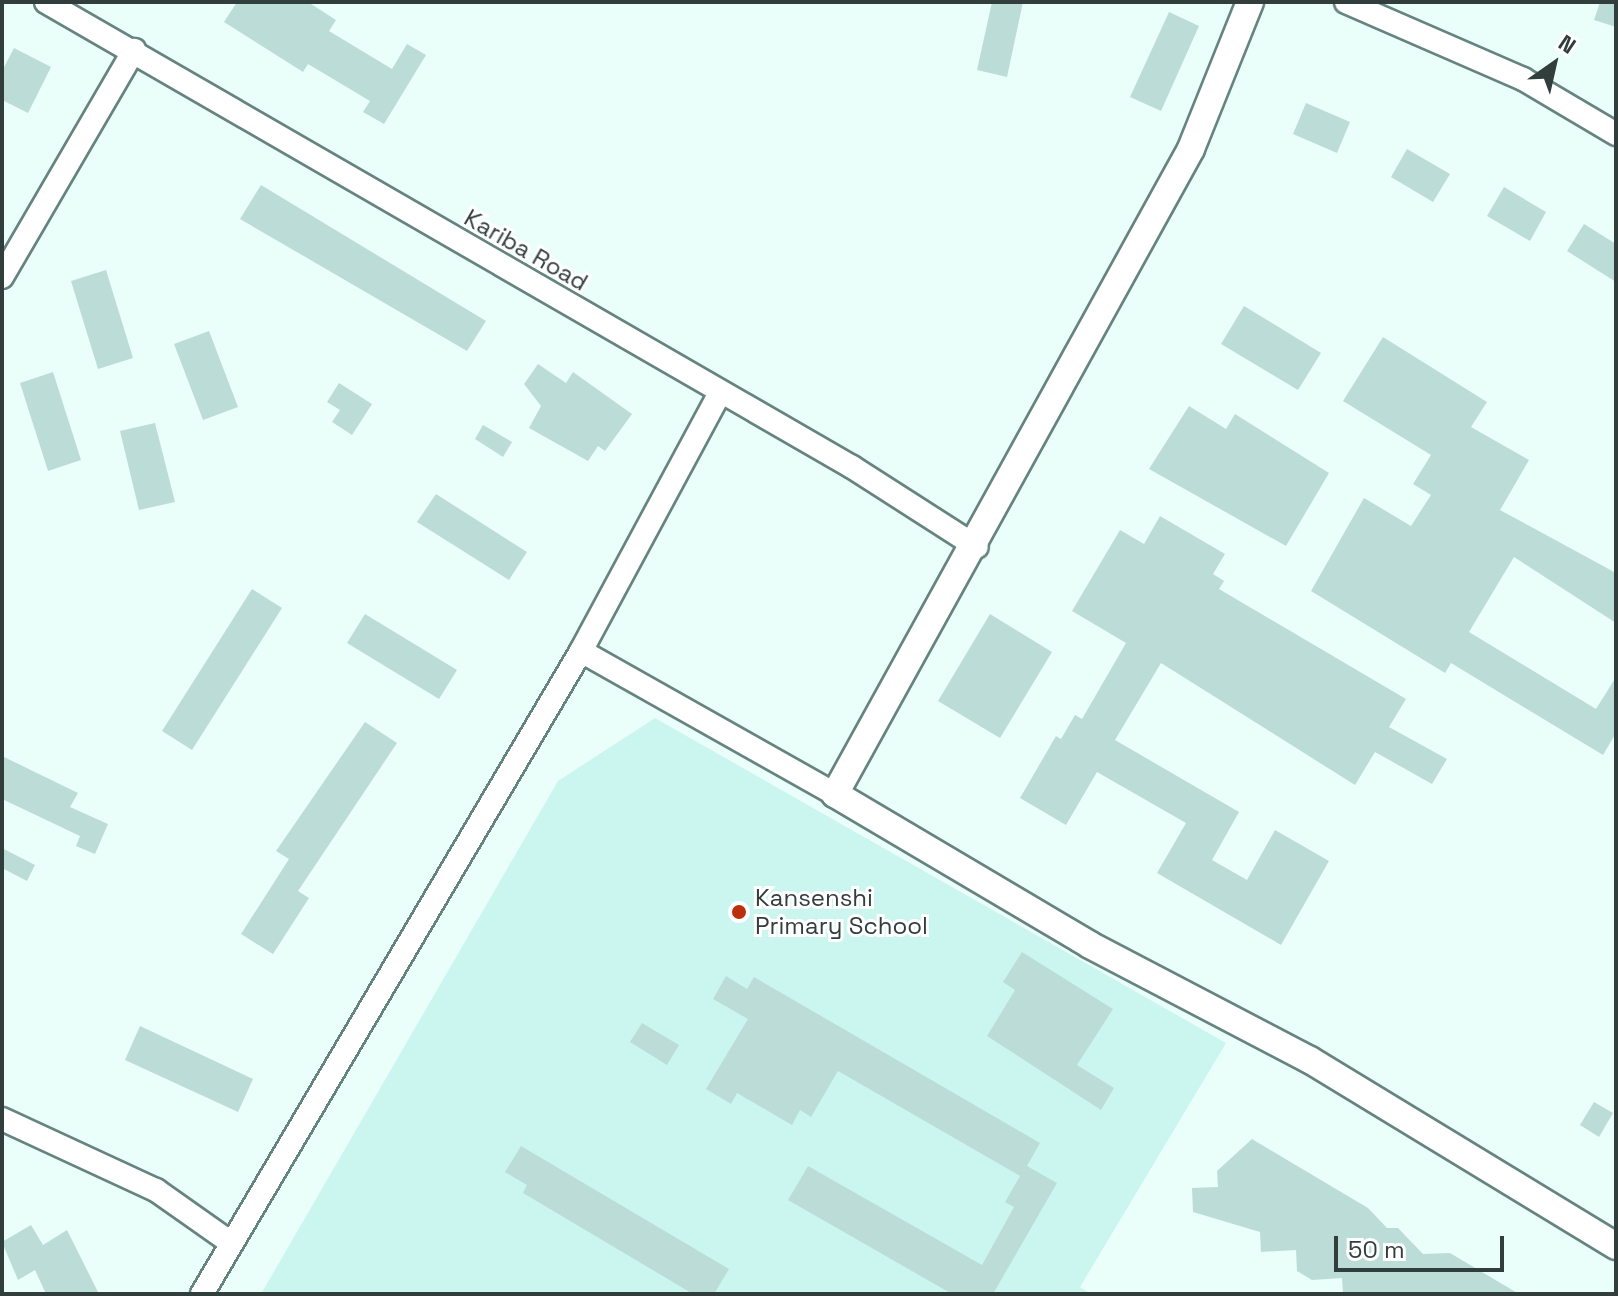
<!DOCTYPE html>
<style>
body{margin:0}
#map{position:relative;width:1618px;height:1296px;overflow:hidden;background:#eafefa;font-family:"Space Grotesk",sans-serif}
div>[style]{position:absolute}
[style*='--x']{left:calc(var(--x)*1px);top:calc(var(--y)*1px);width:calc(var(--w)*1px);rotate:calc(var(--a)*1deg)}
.built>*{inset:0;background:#cbf6ef}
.building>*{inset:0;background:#bcddd7}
.roads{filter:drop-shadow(2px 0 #66847f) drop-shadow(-2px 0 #66847f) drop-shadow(0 2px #66847f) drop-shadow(0 -2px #66847f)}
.minor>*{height:22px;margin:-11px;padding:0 11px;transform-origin:11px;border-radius:11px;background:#fff}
.tertiary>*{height:26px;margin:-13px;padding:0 13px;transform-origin:13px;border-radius:13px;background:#fff}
.dots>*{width:22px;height:22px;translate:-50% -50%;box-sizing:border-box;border:4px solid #fff;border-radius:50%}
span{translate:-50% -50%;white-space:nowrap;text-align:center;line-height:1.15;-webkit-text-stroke:6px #fff;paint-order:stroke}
.street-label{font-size:24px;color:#313e3c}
.poi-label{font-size:24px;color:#313e3c}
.left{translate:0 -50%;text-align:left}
.frame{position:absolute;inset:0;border:4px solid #313e3c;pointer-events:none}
.north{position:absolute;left:1514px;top:24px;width:80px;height:80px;-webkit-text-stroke:6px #fff;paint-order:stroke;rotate:34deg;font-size:22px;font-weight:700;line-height:32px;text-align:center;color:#313e3c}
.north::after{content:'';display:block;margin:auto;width:28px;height:36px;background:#313e3c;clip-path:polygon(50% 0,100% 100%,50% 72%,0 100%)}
.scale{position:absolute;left:1334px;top:1236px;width:170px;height:36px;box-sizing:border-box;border:4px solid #313e3c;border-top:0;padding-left:10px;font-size:24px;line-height:28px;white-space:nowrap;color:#313e3c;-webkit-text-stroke:6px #fff;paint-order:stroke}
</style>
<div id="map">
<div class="built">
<i style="clip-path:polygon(655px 718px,1226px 1043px,1080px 1287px,1091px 1294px,261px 1294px,558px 781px)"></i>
</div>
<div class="building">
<i style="clip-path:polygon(237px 2px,308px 2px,336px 20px,329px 31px,392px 69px,407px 44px,426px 55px,384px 124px,363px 112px,370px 101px,308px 64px,303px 72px,224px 22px)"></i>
<i style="clip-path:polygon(992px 2px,1023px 2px,1007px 77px,977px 70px)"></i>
<i style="clip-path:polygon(1600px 2px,1616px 2px,1616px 27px,1594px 20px)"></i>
<i style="clip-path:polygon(1169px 12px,1199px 26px,1161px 111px,1130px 97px)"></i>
<i style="clip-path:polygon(14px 48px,51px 67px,28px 113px,2px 100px,2px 71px)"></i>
<i style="clip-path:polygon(1306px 103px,1350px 122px,1337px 153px,1293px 134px)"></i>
<i style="clip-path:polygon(1407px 149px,1450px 174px,1433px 202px,1391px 177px)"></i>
<i style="clip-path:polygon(261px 185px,486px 321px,467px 351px,240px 219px)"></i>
<i style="clip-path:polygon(1504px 187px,1546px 212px,1530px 241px,1487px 216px)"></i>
<i style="clip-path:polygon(1584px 224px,1616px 244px,1616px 282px,1567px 251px)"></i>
<i style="clip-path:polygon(106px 270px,133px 358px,98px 369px,71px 281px)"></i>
<i style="clip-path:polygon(1244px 306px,1321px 353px,1298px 390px,1221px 344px)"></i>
<i style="clip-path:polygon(209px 331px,238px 407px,203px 420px,174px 344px)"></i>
<i style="clip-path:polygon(1383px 337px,1487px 402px,1471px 427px,1529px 460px,1500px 510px,1616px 573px,1616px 623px,1514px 557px,1469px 632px,1596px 709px,1616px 677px,1616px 733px,1603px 755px,1451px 663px,1445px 673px,1311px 591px,1364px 498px,1411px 526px,1431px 495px,1413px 484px,1431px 455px,1343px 401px)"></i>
<i style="clip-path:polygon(538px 364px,566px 383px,573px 372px,632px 414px,605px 451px,598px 446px,588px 461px,529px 428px,541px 406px,524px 384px)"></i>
<i style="clip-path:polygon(53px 372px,81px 460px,48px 471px,20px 383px)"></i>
<i style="clip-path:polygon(339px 383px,372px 404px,352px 435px,332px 422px,340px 410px,327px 402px)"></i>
<i style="clip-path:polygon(1189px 406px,1226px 429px,1235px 414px,1329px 473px,1286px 546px,1149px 469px)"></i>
<i style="clip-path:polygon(155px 423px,175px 502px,139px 510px,120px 431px)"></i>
<i style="clip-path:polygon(483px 425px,512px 442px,503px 457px,475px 439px)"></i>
<i style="clip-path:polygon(436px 494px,527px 552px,509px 580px,417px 522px)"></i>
<i style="clip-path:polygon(1160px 516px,1225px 554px,1213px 574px,1224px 581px,1219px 589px,1406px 699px,1389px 727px,1447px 759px,1432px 784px,1375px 752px,1355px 785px,1161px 663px,1115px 740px,1239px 812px,1212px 860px,1247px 880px,1275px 830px,1329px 861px,1281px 945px,1157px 873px,1186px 823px,1097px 772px,1066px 825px,1020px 798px,1056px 736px,1061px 739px,1075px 715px,1082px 719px,1126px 643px,1072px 611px,1120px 530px,1144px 544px)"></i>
<i style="clip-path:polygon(252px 589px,282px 608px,192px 750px,162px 731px)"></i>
<i style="clip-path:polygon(365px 614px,457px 670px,439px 699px,347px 643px)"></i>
<i style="clip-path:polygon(990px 614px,1052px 652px,1000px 738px,938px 701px)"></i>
<i style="clip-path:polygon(365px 722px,397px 743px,298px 891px,309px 898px,273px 954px,241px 934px,289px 859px,276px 851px)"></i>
<i style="clip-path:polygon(2px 756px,78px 793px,70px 807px,108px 824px,95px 854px,76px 846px,80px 836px,2px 799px)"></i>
<i style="clip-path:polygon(2px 848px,35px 865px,27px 881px,2px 868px)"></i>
<i style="clip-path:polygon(1022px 952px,1113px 1009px,1077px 1065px,1114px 1088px,1101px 1110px,987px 1036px,1015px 990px,1003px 982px)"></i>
<i style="clip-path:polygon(726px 976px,747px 989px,754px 977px,1040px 1143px,1027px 1166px,1057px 1183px,993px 1294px,952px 1294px,788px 1200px,808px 1166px,982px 1265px,1014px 1207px,1005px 1202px,1020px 1176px,838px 1071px,811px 1117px,800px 1110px,792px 1125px,737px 1093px,731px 1104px,706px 1089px,748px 1019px,713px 999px)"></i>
<i style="clip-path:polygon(642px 1023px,679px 1045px,667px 1065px,630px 1042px)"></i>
<i style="clip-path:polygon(140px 1026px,253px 1079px,238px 1112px,125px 1060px)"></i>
<i style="clip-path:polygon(1594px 1102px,1613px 1113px,1599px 1137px,1580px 1125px)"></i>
<i style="clip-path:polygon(1252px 1139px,1368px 1208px,1387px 1228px,1398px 1228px,1423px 1254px,1450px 1253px,1519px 1294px,1343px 1294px,1342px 1278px,1312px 1280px,1297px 1271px,1296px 1250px,1261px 1252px,1260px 1232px,1193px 1212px,1192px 1188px,1218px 1187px,1217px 1171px)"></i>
<i style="clip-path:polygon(521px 1146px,729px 1269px,714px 1294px,693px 1294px,523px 1193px,527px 1185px,505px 1172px)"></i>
<i style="clip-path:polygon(31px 1225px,43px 1245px,67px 1230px,99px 1294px,46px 1294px,35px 1270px,18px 1280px,2px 1242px)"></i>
</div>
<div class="roads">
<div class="minor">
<i style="--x:46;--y:2;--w:931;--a:29.98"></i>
<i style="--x:852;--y:467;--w:148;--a:32.6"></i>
<i style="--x:1346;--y:2;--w:193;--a:23.5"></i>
<i style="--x:1523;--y:79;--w:108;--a:30.6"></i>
<i style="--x:2;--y:277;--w:263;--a:-59.8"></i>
<i style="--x:581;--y:651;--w:291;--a:29.4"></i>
<i style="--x:2;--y:1119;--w:170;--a:24.8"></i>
<i style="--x:156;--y:1190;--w:92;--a:35.2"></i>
<i style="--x:202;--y:1294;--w:746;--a:-59.48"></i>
<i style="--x:581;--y:651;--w:293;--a:-61.7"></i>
</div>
<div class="tertiary">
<i style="--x:1250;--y:2;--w:158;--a:111.9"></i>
<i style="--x:1191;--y:149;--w:737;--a:118.9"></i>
<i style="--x:835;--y:794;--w:296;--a:30.6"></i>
<i style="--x:1090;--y:945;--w:248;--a:27.6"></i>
<i style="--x:1310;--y:1060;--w:358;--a:31.3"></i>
</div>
</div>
<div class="dots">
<i style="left:739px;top:912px;background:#ba2f0e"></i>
</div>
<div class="street-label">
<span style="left:526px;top:250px;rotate:30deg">Kariba Road</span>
</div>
<div class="poi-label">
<span class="left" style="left:755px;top:912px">Kansenshi<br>Primary School</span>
</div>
<div class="frame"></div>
<div class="north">N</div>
<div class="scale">50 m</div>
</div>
